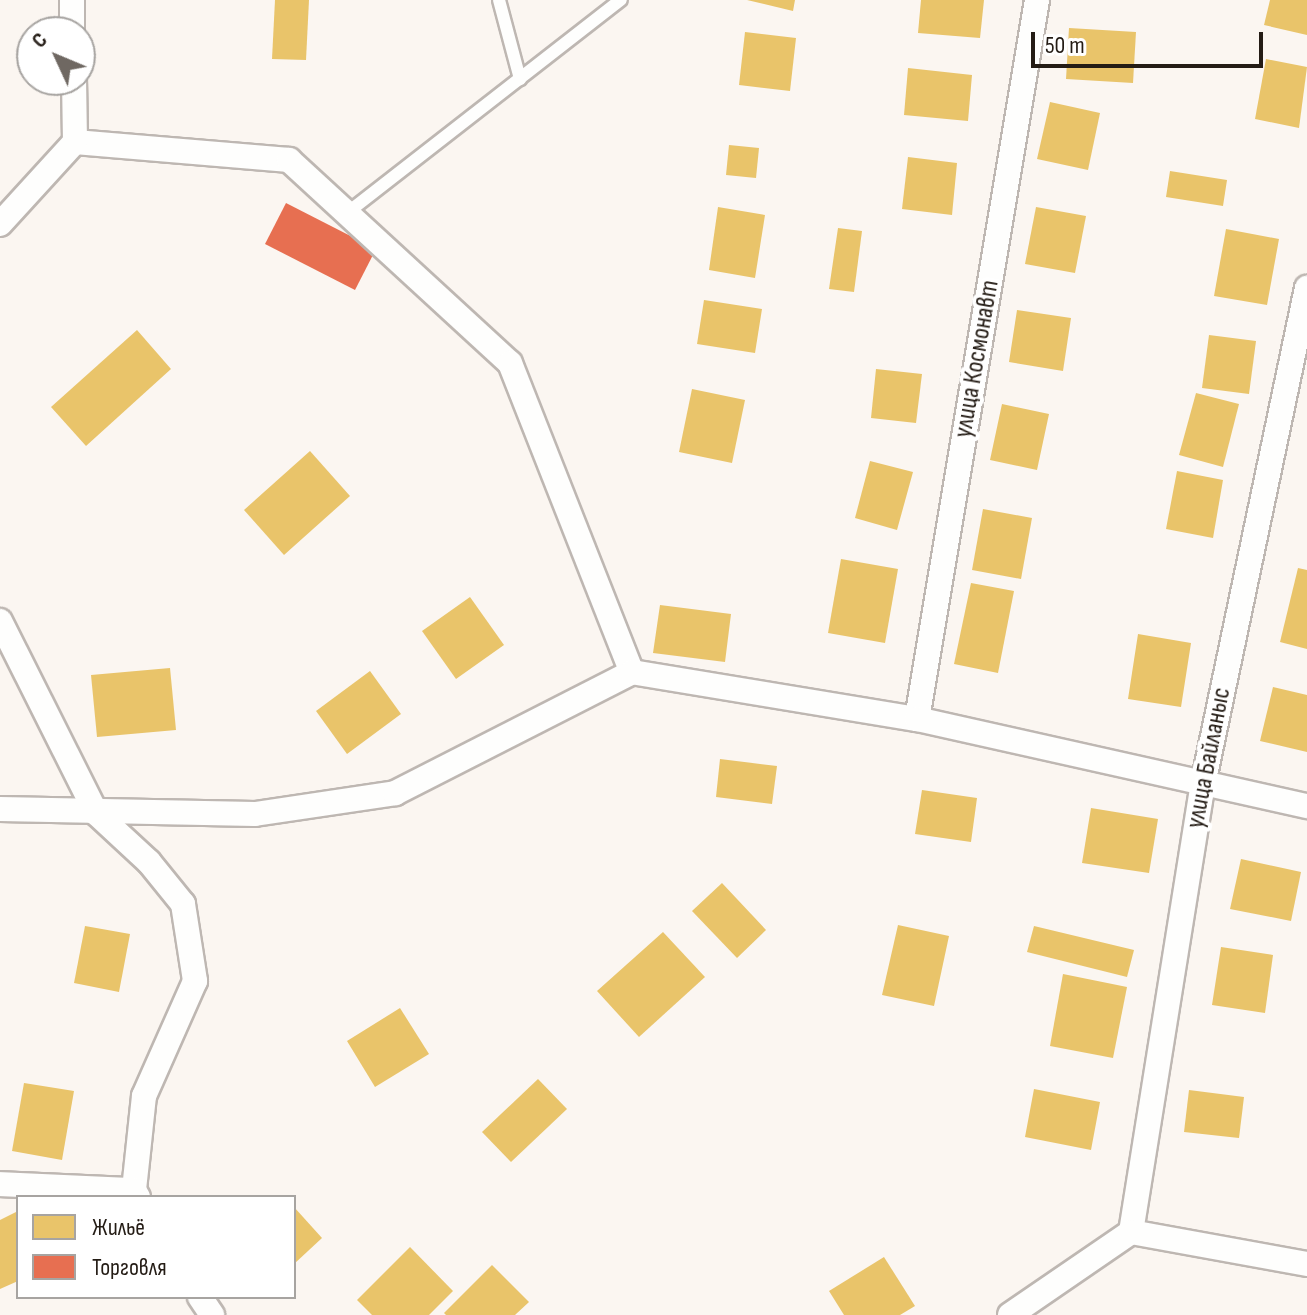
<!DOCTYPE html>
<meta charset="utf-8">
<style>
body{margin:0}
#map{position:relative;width:1307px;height:1315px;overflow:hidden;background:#fbf6f1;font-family:"Sofia Sans Condensed",sans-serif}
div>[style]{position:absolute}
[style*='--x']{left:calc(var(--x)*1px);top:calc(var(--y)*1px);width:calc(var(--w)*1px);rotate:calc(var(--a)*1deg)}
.homes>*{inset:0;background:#e9c46a}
.shops>*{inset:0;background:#e76f51}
.roads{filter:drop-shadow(2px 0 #beb7b2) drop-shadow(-2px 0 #beb7b2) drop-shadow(0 2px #beb7b2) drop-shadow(0 -2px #beb7b2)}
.service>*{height:12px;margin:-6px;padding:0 6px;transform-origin:6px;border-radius:6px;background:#fefefd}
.minor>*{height:24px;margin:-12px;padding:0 12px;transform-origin:12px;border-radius:12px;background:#fefefd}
span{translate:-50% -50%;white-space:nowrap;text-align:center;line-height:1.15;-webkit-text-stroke:8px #fff;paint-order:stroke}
.street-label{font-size:26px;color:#241c15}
.legend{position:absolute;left:16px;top:1195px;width:280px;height:104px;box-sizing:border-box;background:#fff;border:2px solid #a7a4a1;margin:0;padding:10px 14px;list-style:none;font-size:24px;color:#241c15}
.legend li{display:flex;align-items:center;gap:16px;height:40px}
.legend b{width:40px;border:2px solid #a7a4a1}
.north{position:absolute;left:16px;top:16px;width:80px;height:80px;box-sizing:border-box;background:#fff;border:2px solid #a7a4a1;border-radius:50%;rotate:314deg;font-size:22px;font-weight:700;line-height:32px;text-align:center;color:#241c15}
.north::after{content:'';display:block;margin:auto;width:28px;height:36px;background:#6f6862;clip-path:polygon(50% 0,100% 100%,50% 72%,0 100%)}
.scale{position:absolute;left:1031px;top:32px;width:232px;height:36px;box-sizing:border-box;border:4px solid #241c15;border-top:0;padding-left:10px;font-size:24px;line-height:28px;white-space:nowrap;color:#241c15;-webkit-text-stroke:6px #fff;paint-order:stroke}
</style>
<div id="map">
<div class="homes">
<i style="clip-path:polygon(275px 0,309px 0,306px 60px,272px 59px)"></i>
<i style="clip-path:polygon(747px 0,795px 0,793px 11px)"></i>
<i style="clip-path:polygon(921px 0,984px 0,980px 38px,918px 33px)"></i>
<i style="clip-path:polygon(1270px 0,1307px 0,1307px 35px,1264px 25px)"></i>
<i style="clip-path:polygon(1069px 28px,1136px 32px,1133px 83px,1066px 79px)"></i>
<i style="clip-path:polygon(745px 32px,796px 38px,790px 91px,739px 85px)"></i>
<i style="clip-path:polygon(1266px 59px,1307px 67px,1299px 128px,1255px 119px)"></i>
<i style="clip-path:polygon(908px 68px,972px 75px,968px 121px,904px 115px)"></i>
<i style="clip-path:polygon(1050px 102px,1100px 113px,1088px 170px,1037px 159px)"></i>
<i style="clip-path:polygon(729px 145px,759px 148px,756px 178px,726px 175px)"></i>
<i style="clip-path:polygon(908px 157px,957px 163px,952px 215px,902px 209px)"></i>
<i style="clip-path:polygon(1170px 171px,1227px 180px,1223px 206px,1166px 197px)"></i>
<i style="clip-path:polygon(718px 207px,765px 215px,755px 278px,709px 270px)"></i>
<i style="clip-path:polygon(1036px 207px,1086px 216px,1075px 273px,1025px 264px)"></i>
<i style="clip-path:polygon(838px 228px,862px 231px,854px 292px,829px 289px)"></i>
<i style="clip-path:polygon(1226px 229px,1279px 239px,1267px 305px,1214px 296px)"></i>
<i style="clip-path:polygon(704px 300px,762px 309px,755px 353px,697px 344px)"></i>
<i style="clip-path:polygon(1017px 310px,1071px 318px,1063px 371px,1009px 362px)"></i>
<i style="clip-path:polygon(137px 330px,171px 369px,86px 446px,51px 407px)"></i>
<i style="clip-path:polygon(1209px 335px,1256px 341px,1249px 394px,1202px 388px)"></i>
<i style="clip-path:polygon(876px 369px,922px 374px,916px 423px,871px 418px)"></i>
<i style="clip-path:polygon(692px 389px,745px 400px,732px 463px,679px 452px)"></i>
<i style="clip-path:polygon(1196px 393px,1239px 404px,1223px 467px,1179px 455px)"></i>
<i style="clip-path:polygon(1002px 404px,1049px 414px,1037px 470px,990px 460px)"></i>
<i style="clip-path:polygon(310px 451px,350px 496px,284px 555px,244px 510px)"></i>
<i style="clip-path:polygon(870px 461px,913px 472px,897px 530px,855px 518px)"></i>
<i style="clip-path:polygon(1177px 471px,1223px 480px,1213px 538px,1166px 529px)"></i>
<i style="clip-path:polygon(983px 509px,1032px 518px,1021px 579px,972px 570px)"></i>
<i style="clip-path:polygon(841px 559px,898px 569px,885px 643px,828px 633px)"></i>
<i style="clip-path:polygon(1298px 568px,1307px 570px,1307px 649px,1280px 642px)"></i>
<i style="clip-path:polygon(971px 583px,1014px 591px,998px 673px,954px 664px)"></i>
<i style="clip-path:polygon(470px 597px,504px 645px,456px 679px,422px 631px)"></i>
<i style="clip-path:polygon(660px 605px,731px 614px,725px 662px,653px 653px)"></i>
<i style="clip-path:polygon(1138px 634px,1191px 643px,1181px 707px,1128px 699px)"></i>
<i style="clip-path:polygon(170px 668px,176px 730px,97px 737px,91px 675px)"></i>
<i style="clip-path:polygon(370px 671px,401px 714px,347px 754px,316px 711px)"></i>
<i style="clip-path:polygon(1273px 687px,1307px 695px,1307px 752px,1260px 741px)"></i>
<i style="clip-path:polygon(720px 759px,777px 766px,772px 804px,716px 797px)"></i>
<i style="clip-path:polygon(922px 790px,977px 798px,971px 842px,915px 834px)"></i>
<i style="clip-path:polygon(1091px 808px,1158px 819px,1149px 873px,1082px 863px)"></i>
<i style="clip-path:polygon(1241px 859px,1301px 872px,1291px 921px,1230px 909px)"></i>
<i style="clip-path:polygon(722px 883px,766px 930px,737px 958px,692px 911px)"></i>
<i style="clip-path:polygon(898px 925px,949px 936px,934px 1006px,882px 995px)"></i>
<i style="clip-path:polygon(85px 926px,130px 934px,119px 992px,74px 983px)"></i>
<i style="clip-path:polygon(1034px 926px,1134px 950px,1127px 977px,1027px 952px)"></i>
<i style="clip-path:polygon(663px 932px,705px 977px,639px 1037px,597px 991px)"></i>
<i style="clip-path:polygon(1221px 947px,1273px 955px,1265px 1013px,1212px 1005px)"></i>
<i style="clip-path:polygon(1063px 974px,1127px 987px,1113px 1058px,1050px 1046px)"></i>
<i style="clip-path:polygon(400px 1008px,429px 1054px,375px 1087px,347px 1041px)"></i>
<i style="clip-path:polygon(538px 1079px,567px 1109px,511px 1162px,482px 1132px)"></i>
<i style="clip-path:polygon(24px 1083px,74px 1091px,62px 1160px,12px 1151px)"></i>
<i style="clip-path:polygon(1034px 1089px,1100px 1102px,1091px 1150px,1025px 1137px)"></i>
<i style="clip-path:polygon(1189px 1090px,1244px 1097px,1239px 1138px,1184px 1132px)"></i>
<i style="clip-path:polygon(294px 1207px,322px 1238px,294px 1264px)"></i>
<i style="clip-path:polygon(18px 1211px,18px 1281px,0 1289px,0 1220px)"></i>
<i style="clip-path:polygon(410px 1247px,453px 1291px,429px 1315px,372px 1315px,357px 1300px)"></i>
<i style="clip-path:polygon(884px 1257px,915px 1306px,900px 1315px,844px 1315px,829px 1291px)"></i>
<i style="clip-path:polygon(492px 1265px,529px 1302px,515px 1315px,446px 1315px,444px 1313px)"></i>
</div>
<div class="shops">
<i style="clip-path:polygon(286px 203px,376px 249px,355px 290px,265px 244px)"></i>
</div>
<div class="roads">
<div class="service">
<i style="--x:499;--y:0;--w:82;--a:75.1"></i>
<i style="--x:347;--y:213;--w:347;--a:-37.9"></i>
</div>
<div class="minor">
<i style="--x:72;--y:0;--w:32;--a:90"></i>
<i style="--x:75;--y:142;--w:215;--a:4.8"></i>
<i style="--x:289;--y:160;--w:300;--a:42.6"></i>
<i style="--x:510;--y:363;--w:332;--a:68.5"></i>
<i style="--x:0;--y:224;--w:111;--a:-47.6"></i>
<i style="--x:75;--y:142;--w:62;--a:-90.9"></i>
<i style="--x:0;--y:621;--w:215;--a:63.4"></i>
<i style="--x:96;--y:813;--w:72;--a:42.8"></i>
<i style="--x:149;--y:862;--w:54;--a:51"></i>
<i style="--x:183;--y:904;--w:78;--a:81.1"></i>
<i style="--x:195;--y:981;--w:126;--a:113.9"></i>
<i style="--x:144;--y:1096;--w:95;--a:96.1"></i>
<i style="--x:134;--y:1190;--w:8;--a:60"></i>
<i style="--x:917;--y:719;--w:729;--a:-80.52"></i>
<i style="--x:0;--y:809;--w:255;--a:1.1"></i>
<i style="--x:255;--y:814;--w:142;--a:-8.5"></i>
<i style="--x:395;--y:793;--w:266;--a:-27"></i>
<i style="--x:632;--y:672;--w:289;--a:9.4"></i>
<i style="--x:917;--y:719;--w:400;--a:12.6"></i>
<i style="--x:0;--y:1184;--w:134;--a:2.6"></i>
<i style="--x:1131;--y:1232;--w:454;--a:-80.9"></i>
<i style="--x:1203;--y:784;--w:507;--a:-78.16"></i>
<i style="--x:1131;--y:1232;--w:179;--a:10.3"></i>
<i style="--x:200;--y:1297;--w:22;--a:56"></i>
<i style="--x:1010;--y:1315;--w:147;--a:-34.4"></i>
</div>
</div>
<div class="street-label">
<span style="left:977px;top:359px;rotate:-80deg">улица Космонавт</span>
<span style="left:1209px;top:758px;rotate:-79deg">улица Байланыс</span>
</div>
<ul class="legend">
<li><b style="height:22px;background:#e9c46a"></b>Жильё</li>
<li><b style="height:22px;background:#e76f51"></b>Торговля</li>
</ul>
<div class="north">С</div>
<div class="scale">50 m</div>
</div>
